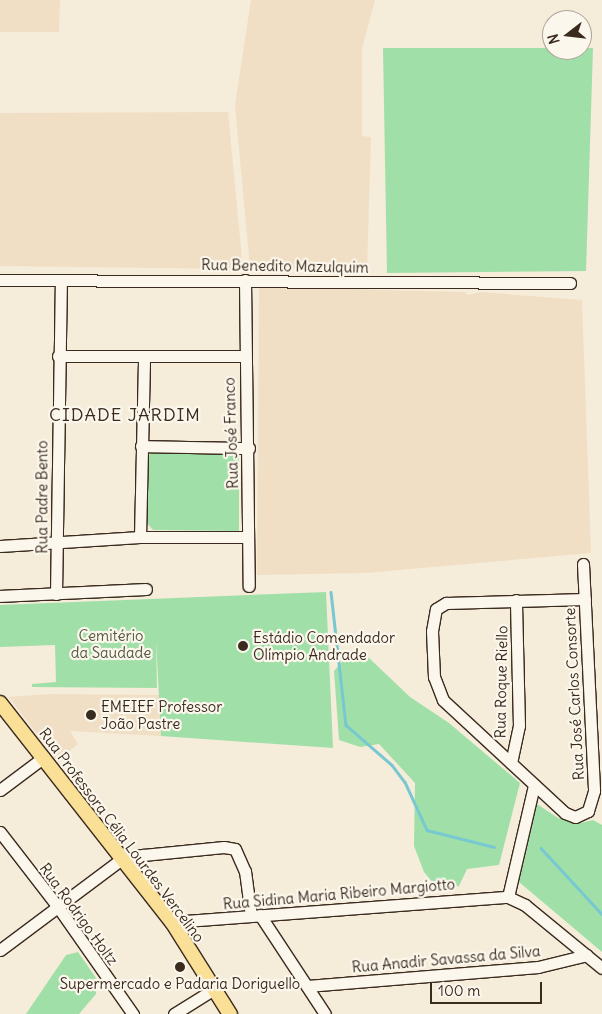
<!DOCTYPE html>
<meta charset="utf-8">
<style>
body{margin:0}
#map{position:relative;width:602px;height:1014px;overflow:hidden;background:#f6ecda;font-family:Delius,sans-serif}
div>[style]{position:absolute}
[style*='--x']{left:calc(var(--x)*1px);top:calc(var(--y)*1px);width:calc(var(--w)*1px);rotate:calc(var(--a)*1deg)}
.built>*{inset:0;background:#f0dfc5}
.green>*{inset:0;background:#a0e0a8}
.stream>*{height:2.5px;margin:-1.25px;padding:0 1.25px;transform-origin:1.25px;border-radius:1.25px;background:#77c8d1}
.roads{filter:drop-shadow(1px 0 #3b2a1e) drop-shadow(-1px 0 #3b2a1e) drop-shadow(0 1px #3b2a1e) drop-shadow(0 -1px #3b2a1e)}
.minor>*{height:11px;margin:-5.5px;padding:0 5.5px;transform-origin:5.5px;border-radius:5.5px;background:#fbf7ec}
.major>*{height:14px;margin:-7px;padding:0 7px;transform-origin:7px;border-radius:7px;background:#fadf96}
.dots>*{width:14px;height:14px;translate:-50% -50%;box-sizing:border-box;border:2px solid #fbf7ec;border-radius:50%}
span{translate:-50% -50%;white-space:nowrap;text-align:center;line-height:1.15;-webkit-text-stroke:4.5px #fbf7ec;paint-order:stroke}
.street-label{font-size:15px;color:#3b2a1e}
.park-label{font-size:15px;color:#545840}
.poi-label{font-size:15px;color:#3b2a1e}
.left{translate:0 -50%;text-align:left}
.quarter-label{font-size:18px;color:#3b2a1e;letter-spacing:1px}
.north{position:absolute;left:542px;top:10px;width:50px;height:50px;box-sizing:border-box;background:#fbf7ec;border:1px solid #aea59a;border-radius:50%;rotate:254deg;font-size:14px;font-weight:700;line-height:20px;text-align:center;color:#3b2a1e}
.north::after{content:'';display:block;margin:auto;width:18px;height:22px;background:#3b2a1e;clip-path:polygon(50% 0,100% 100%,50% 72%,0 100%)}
.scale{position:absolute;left:430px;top:982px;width:112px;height:22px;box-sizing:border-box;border:2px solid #3b2a1e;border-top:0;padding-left:6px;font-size:15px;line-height:18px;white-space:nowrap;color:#3b2a1e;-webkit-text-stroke:4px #fbf7ec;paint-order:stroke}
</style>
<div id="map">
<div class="built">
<i style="clip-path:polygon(0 0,60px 0,59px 32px,0 32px)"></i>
<i style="clip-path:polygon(251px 0,375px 0,362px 48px,362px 136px,371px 137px,367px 270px,250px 268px,235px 105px)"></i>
<i style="clip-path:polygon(228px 112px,243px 269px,0 266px,0 113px)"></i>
<i style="clip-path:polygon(259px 287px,465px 292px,468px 295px,481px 292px,582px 300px,591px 553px,365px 573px,257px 575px)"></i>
<i style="clip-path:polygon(49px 694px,159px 695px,161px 736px,70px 731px,78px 744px,57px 761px,9px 697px)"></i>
</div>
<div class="green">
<i style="clip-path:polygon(383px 48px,593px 48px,586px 271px,387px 273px)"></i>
<i style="clip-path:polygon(151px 452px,239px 455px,239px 531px,153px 530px,146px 522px,147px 459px)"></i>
<i style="clip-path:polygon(326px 592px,333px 748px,161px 736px,156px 640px,157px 688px,32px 687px,32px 684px,56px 682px,55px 645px,0 647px,0 605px)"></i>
<i style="clip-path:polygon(352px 650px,368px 657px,410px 697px,449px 723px,520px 783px,499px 865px,467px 869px,459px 886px,439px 890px,424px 872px,414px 846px,415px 783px,379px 744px,360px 747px,339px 740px,334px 671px)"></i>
<i style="clip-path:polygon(537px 804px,558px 818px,581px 823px,593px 820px,602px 825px,602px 952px,519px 882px)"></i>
<i style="clip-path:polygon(78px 952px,96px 978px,96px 994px,79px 1014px,26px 1014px,66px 955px)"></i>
</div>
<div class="stream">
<i style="--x:331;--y:592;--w:134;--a:83.6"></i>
<i style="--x:346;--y:725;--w:61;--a:41"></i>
<i style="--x:392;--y:765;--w:21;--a:53"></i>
<i style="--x:405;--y:782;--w:53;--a:65.4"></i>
<i style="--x:427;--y:830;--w:69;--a:14.2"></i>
<i style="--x:541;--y:848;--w:90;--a:47.3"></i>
</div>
<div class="roads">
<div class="minor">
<i style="--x:0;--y:280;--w:570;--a:0.3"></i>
<i style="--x:245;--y:280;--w:306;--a:89.3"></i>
<i style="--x:58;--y:356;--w:187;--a:0"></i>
<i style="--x:141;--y:446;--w:108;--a:1.1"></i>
<i style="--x:140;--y:537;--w:180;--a:-88.7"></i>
<i style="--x:0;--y:546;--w:140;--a:-3.7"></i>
<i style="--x:140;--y:537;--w:108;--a:0"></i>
<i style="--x:583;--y:564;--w:227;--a:87.2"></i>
<i style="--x:594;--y:791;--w:21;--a:107"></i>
<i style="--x:588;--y:811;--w:14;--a:155"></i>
<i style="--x:575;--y:817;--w:11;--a:-158"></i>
<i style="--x:565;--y:813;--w:166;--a:-137.2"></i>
<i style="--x:443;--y:700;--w:25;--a:-111"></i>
<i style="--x:434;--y:677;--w:46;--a:-92.5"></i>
<i style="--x:432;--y:631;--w:22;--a:-80"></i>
<i style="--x:436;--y:609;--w:12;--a:-31"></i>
<i style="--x:446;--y:603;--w:139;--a:-1.6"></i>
<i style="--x:56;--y:594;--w:314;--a:-89.1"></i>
<i style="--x:0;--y:596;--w:146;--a:-2.7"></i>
<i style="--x:511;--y:763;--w:38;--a:-78"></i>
<i style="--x:519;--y:726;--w:126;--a:-91.4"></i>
<i style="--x:0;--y:790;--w:55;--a:-36.9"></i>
<i style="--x:0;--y:832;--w:95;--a:52.3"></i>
<i style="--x:58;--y:907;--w:131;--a:55"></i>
<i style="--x:508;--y:897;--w:115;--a:-76.9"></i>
<i style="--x:260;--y:915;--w:118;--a:56.7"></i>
<i style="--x:172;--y:922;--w:337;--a:-4.3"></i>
<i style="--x:508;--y:897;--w:19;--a:25"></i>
<i style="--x:525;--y:905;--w:99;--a:39.3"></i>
<i style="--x:0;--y:950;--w:154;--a:-36.8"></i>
<i style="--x:123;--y:858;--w:20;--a:-9"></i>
<i style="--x:143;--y:855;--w:81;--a:-5.6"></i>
<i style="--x:224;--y:847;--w:11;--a:10"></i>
<i style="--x:235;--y:849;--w:24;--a:66"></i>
<i style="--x:245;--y:871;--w:45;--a:82.4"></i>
<i style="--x:307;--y:986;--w:232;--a:-4.7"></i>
<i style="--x:538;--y:967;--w:50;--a:-13.8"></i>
<i style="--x:174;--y:1014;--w:47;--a:-32"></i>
</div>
<div class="major">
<i style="--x:0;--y:703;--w:278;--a:51.9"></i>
<i style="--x:172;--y:922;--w:109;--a:57.8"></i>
</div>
</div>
<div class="dots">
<i style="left:243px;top:646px;background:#3b2a1e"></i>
<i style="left:91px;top:715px;background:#3b2a1e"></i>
<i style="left:180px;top:967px;background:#3b2a1e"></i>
</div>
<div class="street-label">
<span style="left:285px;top:266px;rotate:1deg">Rua Benedito Mazulquim</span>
<span style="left:231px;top:433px;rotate:-92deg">Rua José Franco</span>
<span style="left:42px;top:497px;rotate:-90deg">Rua Padre Bento</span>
<span style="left:501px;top:682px;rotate:-89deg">Rua Roque Riello</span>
<span style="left:574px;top:694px;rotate:-93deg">Rua José Carlos Consorte</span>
<span style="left:122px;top:835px;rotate:53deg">Rua Professora Célia Lourdes Vercelino</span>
<span style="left:339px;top:894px;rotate:-5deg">Rua Sidina Maria Ribeiro Margiotto</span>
<span style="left:79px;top:914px;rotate:54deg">Rua Rodrigo Holtz</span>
<span style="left:446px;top:959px;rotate:-5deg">Rua Anadir Savassa da Silva</span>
</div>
<div class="park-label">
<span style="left:111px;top:644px">Cemitério<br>da Saudade</span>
</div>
<div class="poi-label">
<span class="left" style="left:253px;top:646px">Estádio Comendador<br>Olímpio Andrade</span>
<span class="left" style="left:101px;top:715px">EMEIEF Professor<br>João Pastre</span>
<span style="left:180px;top:984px">Supermercado e Padaria Doriguello</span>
</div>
<div class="quarter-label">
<span style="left:125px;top:415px">CIDADE JARDIM</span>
</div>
<div class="north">N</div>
<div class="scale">100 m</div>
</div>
